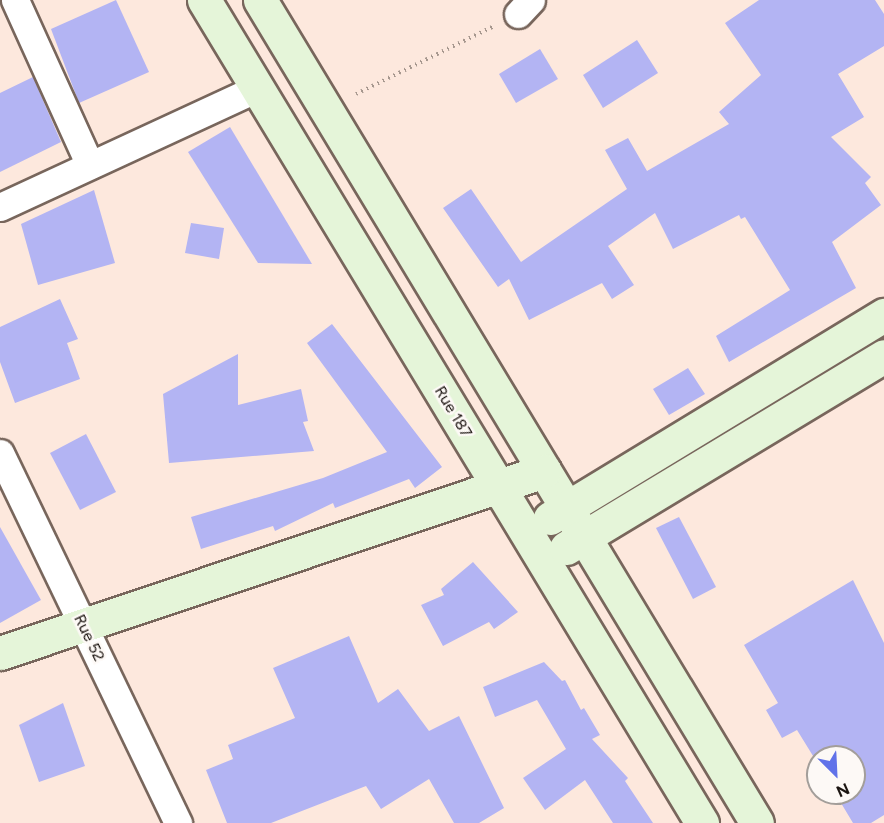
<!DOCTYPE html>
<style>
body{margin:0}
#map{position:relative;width:884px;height:823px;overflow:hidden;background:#fde8dd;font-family:Figtree,sans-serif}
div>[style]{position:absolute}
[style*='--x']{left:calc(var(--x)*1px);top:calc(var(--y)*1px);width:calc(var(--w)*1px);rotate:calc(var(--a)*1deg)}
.building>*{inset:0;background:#b3b4f3}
.path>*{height:4px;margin-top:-2px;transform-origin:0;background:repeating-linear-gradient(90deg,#a6978e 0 1.5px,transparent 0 6px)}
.roads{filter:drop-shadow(2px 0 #78665c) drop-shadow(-2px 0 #78665c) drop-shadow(0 2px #78665c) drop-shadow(0 -2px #78665c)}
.street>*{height:27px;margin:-13.5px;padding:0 13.5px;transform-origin:13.5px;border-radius:13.5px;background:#fff}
.secondary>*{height:33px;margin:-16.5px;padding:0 16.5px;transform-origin:16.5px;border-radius:16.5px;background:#e5f5d9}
span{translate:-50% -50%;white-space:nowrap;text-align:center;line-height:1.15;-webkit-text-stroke:5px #fdf9f6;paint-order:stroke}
.street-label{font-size:16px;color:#1c1511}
.north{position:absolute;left:806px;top:745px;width:60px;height:60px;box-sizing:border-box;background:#fdf9f6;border:2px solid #a39e9a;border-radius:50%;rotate:156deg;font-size:16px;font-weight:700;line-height:24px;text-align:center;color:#1c1511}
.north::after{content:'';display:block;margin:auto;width:21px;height:27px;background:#6172e9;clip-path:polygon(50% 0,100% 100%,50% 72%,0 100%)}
</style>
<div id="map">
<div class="building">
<i style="clip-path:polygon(116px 0,149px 72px,79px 103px,51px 29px)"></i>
<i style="clip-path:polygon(759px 0,875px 0,884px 14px,884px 46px,838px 74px,864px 117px,831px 137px,871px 177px,865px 183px,881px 205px,832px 242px,856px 288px,729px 362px,716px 336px,790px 290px,745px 217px,741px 219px,739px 215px,673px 249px,655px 213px,608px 246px,634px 285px,612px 299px,602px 283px,529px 320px,509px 279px,498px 287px,443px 208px,471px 189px,521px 262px,627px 189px,605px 150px,628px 138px,647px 171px,729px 124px,719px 112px,761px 75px,725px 23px)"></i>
<i style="clip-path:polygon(637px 40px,658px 73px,603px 108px,583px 75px)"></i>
<i style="clip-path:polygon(540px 49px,558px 79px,516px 103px,499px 74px)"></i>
<i style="clip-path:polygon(33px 77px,61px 142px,0 172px,0 93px)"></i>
<i style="clip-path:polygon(230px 127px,312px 264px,258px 263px,188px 152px)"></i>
<i style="clip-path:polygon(94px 190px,115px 263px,38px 285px,21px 224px)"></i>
<i style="clip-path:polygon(191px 223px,224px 228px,219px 259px,185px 253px)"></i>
<i style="clip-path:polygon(60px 299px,78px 339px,67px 343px,80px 379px,15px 403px,0 362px,0 327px)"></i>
<i style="clip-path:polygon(332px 324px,442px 467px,415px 488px,409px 479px,335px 508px,333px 503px,275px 531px,273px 526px,201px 549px,191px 517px,323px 478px,387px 452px,307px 343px)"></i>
<i style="clip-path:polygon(238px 354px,238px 405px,301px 389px,308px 421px,303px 422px,314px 451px,169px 463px,163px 394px)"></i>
<i style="clip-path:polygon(688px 368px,705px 394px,669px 415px,653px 389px)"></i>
<i style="clip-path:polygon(86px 434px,116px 492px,80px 510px,50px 453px)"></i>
<i style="clip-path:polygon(679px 517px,716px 587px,693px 599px,656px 528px)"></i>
<i style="clip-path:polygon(0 527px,41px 600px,0 623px)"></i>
<i style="clip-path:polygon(473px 562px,518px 612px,494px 629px,489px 622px,443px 646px,421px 605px,444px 595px,441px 589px)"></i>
<i style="clip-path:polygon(853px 580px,884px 643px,884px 815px,871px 823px,853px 823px,835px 793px,854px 793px,854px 757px,818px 757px,818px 764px,797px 730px,782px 738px,766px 710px,778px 703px,744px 645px)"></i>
<i style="clip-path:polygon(349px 636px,378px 703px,398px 689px,429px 731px,459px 716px,504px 808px,479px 823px,454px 823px,429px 779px,381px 809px,366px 786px,271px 823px,227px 823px,206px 770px,233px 759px,228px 745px,295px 718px,273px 668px)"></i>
<i style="clip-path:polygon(544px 662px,562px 681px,565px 680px,581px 710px,584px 708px,600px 735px,592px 739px,628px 778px,625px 781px,653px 823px,613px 823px,585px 780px,545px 810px,523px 778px,566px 749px,537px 700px,495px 717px,483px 687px)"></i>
<i style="clip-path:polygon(63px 703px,85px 766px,39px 782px,19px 725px)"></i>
</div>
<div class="path">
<i style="--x:356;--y:94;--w:152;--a:-26.2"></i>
</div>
<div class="roads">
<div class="street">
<i style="--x:15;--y:0;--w:181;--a:65.6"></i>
<i style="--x:518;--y:14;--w:19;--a:-47"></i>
<i style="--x:0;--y:207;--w:283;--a:-24.8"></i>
<i style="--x:0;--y:453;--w:411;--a:64.3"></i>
</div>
<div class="secondary">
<i style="--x:204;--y:0;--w:962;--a:58.82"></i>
<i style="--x:260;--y:0;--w:961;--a:58.87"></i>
<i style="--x:550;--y:518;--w:391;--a:-31.3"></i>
<i style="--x:566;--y:548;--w:371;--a:-31.1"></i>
<i style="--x:0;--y:653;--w:574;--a:-18.5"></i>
</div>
</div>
<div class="street-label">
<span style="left:453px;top:412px;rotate:59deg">Rue 187</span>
<span style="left:89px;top:638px;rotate:64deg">Rue 52</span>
</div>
<div class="north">N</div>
</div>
